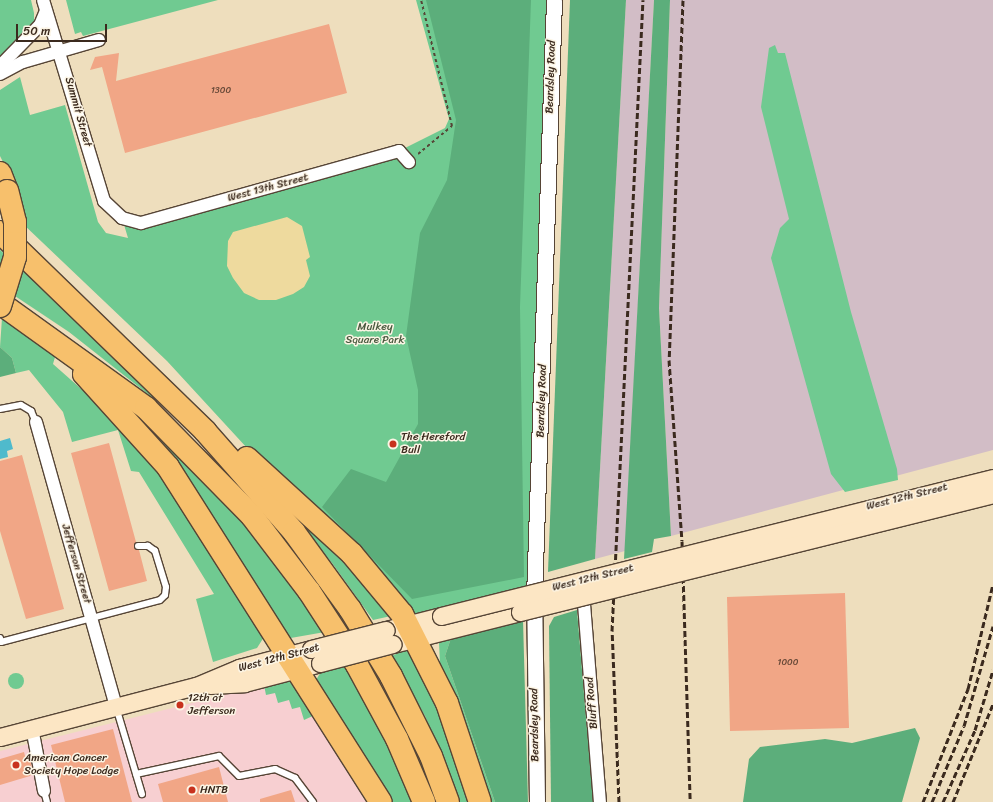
<!DOCTYPE html>
<style>
body{margin:0}
#map{position:relative;width:993px;height:802px;overflow:hidden;background:#eedebd;font-family:Sriracha,sans-serif}
div>[style]{position:absolute}
[style*='--x']{left:calc(var(--x)*1px);top:calc(var(--y)*1px);width:calc(var(--w)*1px);rotate:calc(var(--a)*1deg)}
.built>*{inset:0;background:#f7cfd1}
.industrial>*{inset:0;background:#d2bdc6}
.green>*{inset:0;background:#70ca91}
.round{border-radius:50%}
.forest>*{inset:0;background:#5cae7b}
.sand>*{inset:0;background:#eeda9e}
.water>*{inset:0;background:#4fbacc}
.building>*{inset:0;background:#f1a686}
.path>*{height:2px;margin-top:-1px;transform-origin:0;background:repeating-linear-gradient(90deg,#564536 0 3px,transparent 0 6px)}
.roads{filter:drop-shadow(1px 0 #564536) drop-shadow(-1px 0 #564536) drop-shadow(0 1px #564536) drop-shadow(0 -1px #564536)}
.service>*{height:6px;margin:-3px;padding:0 3px;transform-origin:3px;border-radius:3px;background:#fff}
.minor>*{height:12px;margin:-6px;padding:0 6px;transform-origin:6px;border-radius:6px;background:#fff}
.tertiary>*{height:15px;margin:-7.5px;padding:0 7.5px;transform-origin:7.5px;border-radius:7.5px;background:#fff}
.secondary>*{height:17px;margin:-8.5px;padding:0 8.5px;transform-origin:8.5px;border-radius:8.5px;background:#fce6c4}
.motorway>*{height:22px;margin:-11px;padding:0 11px;transform-origin:11px;border-radius:11px;background:#f7c06c}
.rail>*{height:3px;margin-top:-1.5px;transform-origin:0;background:repeating-linear-gradient(90deg,#3b2a1e 0 6px,transparent 0 9px)}
.bridges{filter:drop-shadow(1px 0 #564536) drop-shadow(-1px 0 #564536) drop-shadow(0 1px #564536) drop-shadow(0 -1px #564536)}
.secondary-bridge>*{height:17px;margin:-8.5px;padding:0 8.5px;transform-origin:8.5px;border-radius:8.5px;background:#fce6c4}
.motorway-bridge>*{height:22px;margin:-11px;padding:0 11px;transform-origin:11px;border-radius:11px;background:#f7c06c}
.dots>*{width:11px;height:11px;translate:-50% -50%;box-sizing:border-box;border:2px solid #fcf5e5;border-radius:50%}
span{translate:-50% -50%;white-space:nowrap;text-align:center;line-height:1.15;-webkit-text-stroke:3px #fcf5e5;paint-order:stroke}
.number-label{font-size:9px;color:#684938}
.number-label span{-webkit-text-stroke-width:0}
.street-label{font-size:11px;color:#3b2a1e}
.park-label{font-size:11px;color:#4b5a40}
.poi-label{font-size:11px;color:#3b2a1e}
.left{translate:0 -50%;text-align:left}
.scale{position:absolute;left:16px;top:24px;width:91px;height:18px;box-sizing:border-box;border:2px solid #3b2a1e;border-top:0;padding-left:5px;font-size:12px;line-height:14px;white-space:nowrap;color:#3b2a1e;-webkit-text-stroke:3px #fcf5e5;paint-order:stroke}
</style>
<div id="map">
<div class="built">
<i style="clip-path:polygon(264px 685px,300px 707px,304px 720px,313px 716px,366px 802px,0 802px,0 751px)"></i>
</div>
<div class="industrial">
<i style="clip-path:polygon(626px 0,654px 0,625px 551px,595px 559px)"></i>
<i style="clip-path:polygon(670px 0,993px 0,993px 450px,671px 536px,659px 308px)"></i>
</div>
<div class="green">
<i style="clip-path:polygon(0 0,31px 0,34px 13px,34px 21px,0 56px)"></i>
<i style="clip-path:polygon(66px 0,218px 0,83px 36px,81px 32px,75px 34px)"></i>
<i style="clip-path:polygon(416px 0,555px 0,539px 592px,409px 624px,167px 361px,22px 223px,13px 182px,0 156px,0 90px,20px 77px,30px 115px,65px 105px,98px 222px,106px 233px,128px 238px,122px 218px,141px 223px,399px 151px,445px 128px,449px 119px)"></i>
<i style="clip-path:polygon(775px 45px,778px 53px,785px 53px,851px 312px,897px 469px,898px 480px,845px 492px,831px 474px,771px 258px,780px 228px,789px 219px,761px 107px,769px 48px)"></i>
<i style="clip-path:polygon(0 250px,22px 269px,158px 402px,69px 332px,0 286px)"></i>
<i style="clip-path:polygon(2px 318px,55px 357px,53px 364px,105px 410px,165px 478px,264px 637px,257px 648px,213px 662px,196px 599px,214px 594px,139px 472px,131px 471px,118px 430px,72px 442px,63px 412px,29px 370px,16px 373px,12px 358px,0 347px)"></i>
<i style="clip-path:polygon(147px 428px,178px 452px,248px 529px,325px 632px,285px 639px)"></i>
<i style="clip-path:polygon(263px 481px,335px 546px,391px 616px,373px 620px,332px 563px)"></i>
<i style="clip-path:polygon(451px 638px,445px 656px,495px 802px,486px 802px,471px 746px,440px 664px,439px 643px)"></i>
<i style="clip-path:polygon(409px 649px,433px 685px,471px 802px,460px 802px,425px 716px,391px 656px)"></i>
<i style="clip-path:polygon(345px 665px,378px 726px,412px 802px,388px 802px,316px 680px,322px 670px)"></i>
<i class="round" style="left:8px;top:673px;width:16px;height:16px"></i>
<i style="clip-path:polygon(284px 681px,294px 683px,317px 714px,304px 720px,300px 707px,292px 709px,289px 700px,278px 703px,275px 693px,266px 695px,264px 685px)"></i>
</div>
<div class="forest">
<i style="clip-path:polygon(426px 0,531px 0,520px 307px,524px 577px,412px 599px,322px 507px,351px 469px,386px 482px,418px 424px,418px 390px,406px 336px,420px 233px,447px 180px,456px 120px)"></i>
<i style="clip-path:polygon(570px 0,626px 0,595px 559px,548px 572px)"></i>
<i style="clip-path:polygon(654px 0,670px 0,659px 308px,671px 536px,654px 539px,652px 552px,624px 559px)"></i>
<i style="clip-path:polygon(0 347px,12px 358px,16px 373px,0 377px)"></i>
<i style="clip-path:polygon(577px 610px,593px 802px,551px 802px,549px 626px,554px 617px)"></i>
<i style="clip-path:polygon(523px 620px,528px 802px,495px 802px,445px 656px,451px 638px)"></i>
<i style="clip-path:polygon(915px 728px,920px 738px,902px 802px,743px 802px,749px 759px,760px 747px,825px 739px,852px 743px)"></i>
</div>
<div class="sand">
<i style="clip-path:polygon(287px 217px,302px 226px,310px 257px,306px 260px,310px 276px,304px 287px,293px 294px,276px 300px,259px 300px,244px 293px,233px 278px,227px 266px,228px 241px,233px 232px)"></i>
</div>
<div class="water">
<i style="clip-path:polygon(10px 438px,13px 449px,7px 451px,8px 457px,0 459px,0 441px)"></i>
</div>
<div class="building">
<i style="clip-path:polygon(329px 24px,347px 93px,125px 153px,102px 67px,90px 70px,95px 57px,119px 53px,116px 81px)"></i>
<i style="clip-path:polygon(109px 443px,136px 542px,134px 548px,139px 550px,147px 581px,109px 591px,71px 453px)"></i>
<i style="clip-path:polygon(22px 455px,64px 609px,26px 619px,0 531px,0 461px)"></i>
<i style="clip-path:polygon(845px 593px,849px 728px,730px 731px,727px 597px)"></i>
<i style="clip-path:polygon(113px 729px,132px 802px,65px 802px,51px 745px)"></i>
<i style="clip-path:polygon(24px 752px,25px 756px,29px 755px,33px 772px,30px 776px,0 785px,0 759px)"></i>
<i style="clip-path:polygon(219px 767px,228px 802px,163px 802px,158px 784px)"></i>
<i style="clip-path:polygon(291px 790px,295px 802px,260px 802px,260px 799px)"></i>
</div>
<div class="path">
<i style="--x:418;--y:154;--w:44;--a:-39.5"></i>
<i style="--x:452;--y:126;--w:130;--a:-103.8"></i>
</div>
<div class="roads">
<div class="service">
<i style="--x:0;--y:409;--w:21;--a:-11"></i>
<i style="--x:21;--y:405;--w:12;--a:31"></i>
<i style="--x:31;--y:411;--w:12;--a:66"></i>
<i style="--x:0;--y:638;--w:4;--a:76"></i>
<i style="--x:1;--y:642;--w:164;--a:-14.8"></i>
<i style="--x:160;--y:600;--w:7;--a:-45"></i>
<i style="--x:165;--y:595;--w:8;--a:-83"></i>
<i style="--x:166;--y:587;--w:38;--a:-107"></i>
<i style="--x:155;--y:551;--w:9;--a:-144"></i>
<i style="--x:148;--y:546;--w:10;--a:180"></i>
<i style="--x:116;--y:707;--w:91;--a:73.4"></i>
<i style="--x:136;--y:774;--w:85;--a:-12.2"></i>
<i style="--x:219;--y:756;--w:28;--a:45"></i>
<i style="--x:239;--y:776;--w:37;--a:-11"></i>
<i style="--x:275;--y:769;--w:22;--a:24"></i>
<i style="--x:295;--y:778;--w:30;--a:53"></i>
<i style="--x:44;--y:791;--w:11;--a:75"></i>
</div>
<div class="minor">
<i style="--x:43;--y:0;--w:210;--a:73.1"></i>
<i style="--x:104;--y:201;--w:25;--a:43"></i>
<i style="--x:122;--y:218;--w:20;--a:15"></i>
<i style="--x:141;--y:223;--w:268;--a:-15.6"></i>
<i style="--x:399;--y:151;--w:15;--a:48"></i>
<i style="--x:0;--y:66;--w:57;--a:-45.7"></i>
<i style="--x:40;--y:25;--w:15;--a:-67"></i>
<i style="--x:0;--y:74;--w:26;--a:-28"></i>
<i style="--x:23;--y:62;--w:79;--a:-16.1"></i>
<i style="--x:36;--y:422;--w:296;--a:74.3"></i>
<i style="--x:584;--y:604;--w:199;--a:85.4"></i>
<i style="--x:32;--y:728;--w:64;--a:79.2"></i>
</div>
<div class="tertiary">
<i style="--x:537;--y:802;--w:205;--a:-90.8"></i>
<i style="--x:534;--y:597;--w:597;--a:-88.08"></i>
</div>
<div class="secondary">
<i style="--x:386;--y:630;--w:57;--a:-14.3"></i>
<i style="--x:393;--y:644;--w:131;--a:-14.1"></i>
<i style="--x:210;--y:685;--w:34;--a:-3"></i>
<i style="--x:244;--y:683;--w:79;--a:-14.7"></i>
<i style="--x:0;--y:737;--w:203;--a:-14.6"></i>
<i style="--x:196;--y:686;--w:47;--a:-22.7"></i>
<i style="--x:239;--y:668;--w:74;--a:-14.8"></i>
</div>
<div class="motorway">
<i style="--x:0;--y:173;--w:19;--a:69"></i>
<i style="--x:0;--y:232;--w:286;--a:44.1"></i>
<i style="--x:205;--y:431;--w:135;--a:48.6"></i>
<i style="--x:294;--y:532;--w:95;--a:54"></i>
<i style="--x:350;--y:609;--w:79;--a:58.5"></i>
<i style="--x:391;--y:676;--w:89;--a:63.4"></i>
<i style="--x:431;--y:756;--w:49;--a:69.7"></i>
<i style="--x:0;--y:303;--w:180;--a:35.7"></i>
<i style="--x:146;--y:408;--w:151;--a:45.5"></i>
<i style="--x:252;--y:516;--w:94;--a:52.8"></i>
<i style="--x:309;--y:591;--w:88;--a:57"></i>
<i style="--x:357;--y:665;--w:84;--a:61.6"></i>
<i style="--x:397;--y:739;--w:69;--a:66.8"></i>
<i style="--x:84;--y:374;--w:125;--a:47.9"></i>
<i style="--x:168;--y:467;--w:397;--a:57.6"></i>
<i style="--x:247;--y:458;--w:142;--a:42.4"></i>
<i style="--x:352;--y:554;--w:78;--a:50.2"></i>
<i style="--x:402;--y:614;--w:100;--a:63.2"></i>
<i style="--x:447;--y:703;--w:104;--a:71.6"></i>
</div>
</div>
<div class="rail">
<i style="--x:683;--y:0;--w:360;--a:92.2"></i>
<i style="--x:669;--y:360;--w:181;--a:85.9"></i>
<i style="--x:682;--y:541;--w:261;--a:88.2"></i>
<i style="--x:619;--y:802;--w:171;--a:-92.3"></i>
<i style="--x:612;--y:631;--w:632;--a:-87.19"></i>
<i style="--x:923;--y:802;--w:122;--a:-68.3"></i>
<i style="--x:968;--y:689;--w:108;--a:-76.6"></i>
<i style="--x:932;--y:802;--w:82;--a:-67.2"></i>
<i style="--x:964;--y:726;--w:104;--a:-73.8"></i>
<i style="--x:943;--y:802;--w:79;--a:-66"></i>
<i style="--x:975;--y:730;--w:63;--a:-73.3"></i>
<i style="--x:953;--y:802;--w:106;--a:-67.8"></i>
</div>
<div class="bridges">
<div class="secondary-bridge">
<i style="--x:520;--y:612;--w:487;--a:-14"></i>
<i style="--x:441;--y:616;--w:569;--a:-14.04"></i>
<i style="--x:311;--y:649;--w:77;--a:-14.2"></i>
<i style="--x:320;--y:663;--w:75;--a:-14.6"></i>
</div>
<div class="motorway-bridge">
<i style="--x:0;--y:306;--w:51;--a:-73"></i>
<i style="--x:15;--y:257;--w:35;--a:-90"></i>
<i style="--x:15;--y:222;--w:32;--a:-104"></i>
</div>
</div>
<div class="dots">
<i style="left:393px;top:444px;background:#c8321e"></i>
<i style="left:180px;top:705px;background:#c8321e"></i>
<i style="left:16px;top:765px;background:#c8321e"></i>
<i style="left:192px;top:790px;background:#c8321e"></i>
</div>
<div class="number-label">
<span style="left:221px;top:90px">1300</span>
<span style="left:788px;top:662px">1000</span>
</div>
<div class="street-label">
<span style="left:551px;top:77px;rotate:-88deg">Beardsley Road</span>
<span style="left:78px;top:112px;rotate:74deg">Summit Street</span>
<span style="left:268px;top:188px;rotate:-15deg">West 13th Street</span>
<span style="left:542px;top:401px;rotate:-88deg">Beardsley Road</span>
<span style="left:907px;top:497px;rotate:-14deg">West 12th Street</span>
<span style="left:76px;top:564px;rotate:74deg">Jefferson Street</span>
<span style="left:593px;top:578px;rotate:-14deg">West 12th Street</span>
<span style="left:279px;top:658px;rotate:-15deg">West 12th Street</span>
<span style="left:592px;top:703px;rotate:-95deg">Bluff Road</span>
<span style="left:535px;top:725px;rotate:-91deg">Beardsley Road</span>
</div>
<div class="park-label">
<span style="left:375px;top:334px">Mulkey<br>Square Park</span>
</div>
<div class="poi-label">
<span class="left" style="left:401px;top:444px">The Hereford<br>Bull</span>
<span class="left" style="left:188px;top:705px">12th at<br>Jefferson</span>
<span class="left" style="left:24px;top:765px">American Cancer<br>Society Hope Lodge</span>
<span class="left" style="left:200px;top:790px">HNTB</span>
</div>
<div class="scale">50 m</div>
</div>
